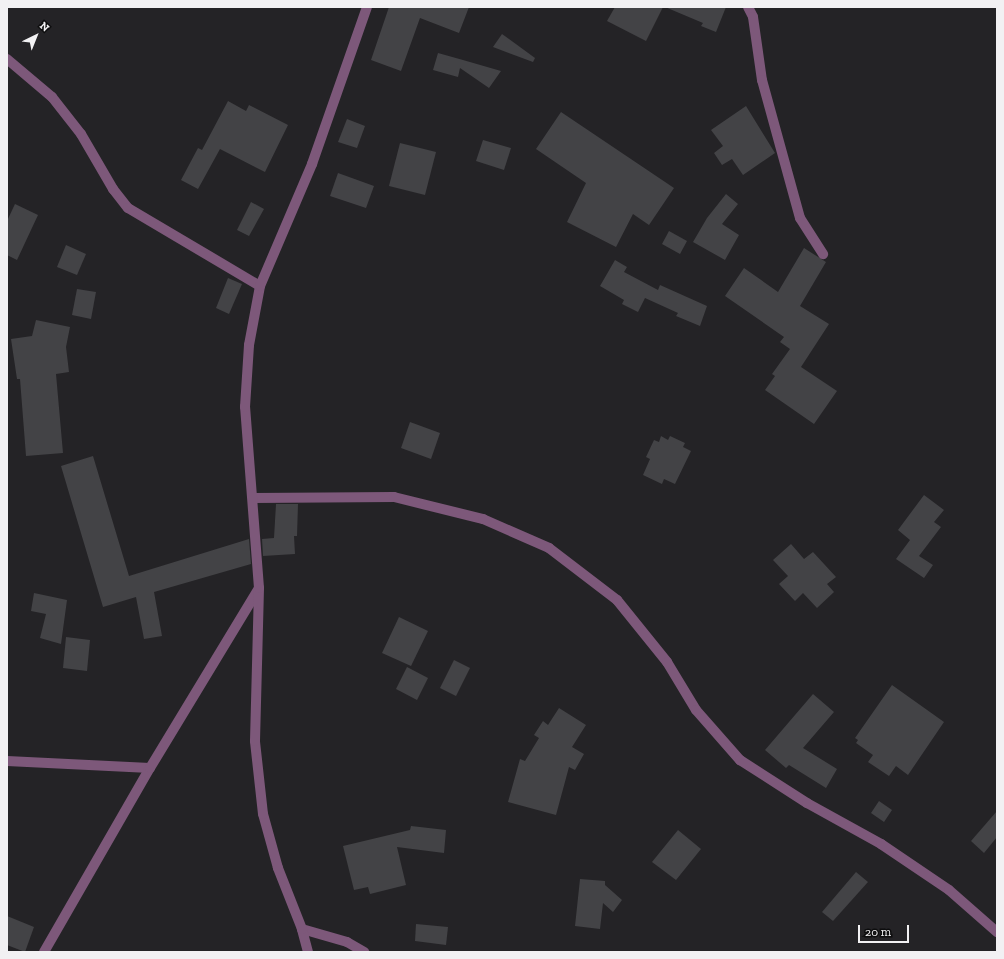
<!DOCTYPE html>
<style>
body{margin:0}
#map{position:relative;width:1004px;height:959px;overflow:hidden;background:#242326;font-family:"Zilla Slab",serif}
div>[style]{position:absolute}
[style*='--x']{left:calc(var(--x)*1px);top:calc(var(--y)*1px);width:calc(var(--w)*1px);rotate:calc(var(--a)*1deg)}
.building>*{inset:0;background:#434346}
.street>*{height:10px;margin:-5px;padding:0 5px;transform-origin:5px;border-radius:5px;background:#7d587a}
span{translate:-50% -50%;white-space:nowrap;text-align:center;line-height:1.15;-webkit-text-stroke:3px #0d0d0e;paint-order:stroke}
.frame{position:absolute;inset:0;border:8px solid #f2f1f3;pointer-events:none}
.north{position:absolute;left:16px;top:16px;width:40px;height:40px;-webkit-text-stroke:3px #0d0d0e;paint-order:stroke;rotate:43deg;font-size:11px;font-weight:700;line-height:16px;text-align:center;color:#f2f1f3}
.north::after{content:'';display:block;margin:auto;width:14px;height:18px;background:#f2f1f3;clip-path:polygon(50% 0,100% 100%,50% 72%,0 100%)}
.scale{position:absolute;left:858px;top:925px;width:51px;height:18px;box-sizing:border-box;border:2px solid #f2f1f3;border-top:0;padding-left:5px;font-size:12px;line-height:14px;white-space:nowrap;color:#f2f1f3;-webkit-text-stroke:3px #0d0d0e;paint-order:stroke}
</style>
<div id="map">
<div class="building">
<i style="clip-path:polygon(389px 7px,469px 7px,459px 33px,420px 18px,401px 71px,371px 60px)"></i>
<i style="clip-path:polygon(615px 7px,663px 7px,646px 41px,607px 21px)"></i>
<i style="clip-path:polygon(665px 7px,726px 7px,716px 32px,701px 26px,703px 23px)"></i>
<i style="clip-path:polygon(502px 34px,535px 58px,533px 62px,493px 47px)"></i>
<i style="clip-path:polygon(438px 53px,463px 60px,501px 71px,489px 88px,460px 68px,458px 77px,433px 70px)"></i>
<i style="clip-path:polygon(228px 101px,246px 111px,249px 105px,288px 125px,265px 172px,220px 149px,198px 189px,181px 180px,198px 148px,202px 150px)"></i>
<i style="clip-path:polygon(746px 106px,775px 153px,743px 175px,732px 159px,722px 165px,714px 153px,723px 146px,711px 130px)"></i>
<i style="clip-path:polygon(561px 112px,674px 188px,649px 225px,633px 214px,616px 247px,567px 222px,586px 183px,536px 149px)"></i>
<i style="clip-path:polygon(347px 119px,365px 126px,357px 148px,338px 142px)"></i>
<i style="clip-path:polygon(483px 140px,511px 148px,504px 170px,476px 161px)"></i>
<i style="clip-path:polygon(400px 143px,436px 152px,425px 195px,389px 186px)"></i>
<i style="clip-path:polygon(338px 173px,374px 186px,366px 208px,330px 196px)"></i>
<i style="clip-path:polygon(726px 194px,738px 204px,722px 224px,739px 235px,725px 260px,693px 242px,707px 218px)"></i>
<i style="clip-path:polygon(251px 202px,264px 209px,249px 236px,237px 230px)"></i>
<i style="clip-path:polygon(15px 204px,38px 215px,17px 260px,7px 255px,7px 221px)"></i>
<i style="clip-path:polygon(669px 231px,687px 241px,680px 254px,662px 244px)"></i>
<i style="clip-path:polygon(66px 245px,86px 254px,77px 275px,57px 267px)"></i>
<i style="clip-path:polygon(804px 248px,826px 262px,800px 306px,829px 324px,801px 367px,837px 391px,814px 424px,765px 390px,775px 376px,772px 374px,790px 349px,780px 342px,784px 337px,725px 296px,744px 268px,778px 292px)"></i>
<i style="clip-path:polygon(615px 260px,627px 267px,624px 272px,658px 290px,660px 285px,707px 306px,700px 326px,676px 316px,678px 313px,645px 298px,638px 312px,622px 304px,624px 300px,600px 286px)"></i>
<i style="clip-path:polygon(228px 278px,242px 284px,229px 314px,216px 308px)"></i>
<i style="clip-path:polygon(77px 289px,96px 292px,91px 319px,72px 315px)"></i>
<i style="clip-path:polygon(36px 320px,70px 327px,66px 347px,69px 372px,56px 374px,63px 453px,26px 456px,20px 379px,17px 379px,11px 339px,32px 336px)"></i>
<i style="clip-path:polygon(410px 422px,440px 433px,431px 459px,401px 448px)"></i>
<i style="clip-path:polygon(661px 436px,668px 440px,670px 436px,685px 443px,683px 447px,691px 451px,675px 484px,664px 479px,662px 484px,643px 475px,650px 459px,646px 457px,654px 440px,659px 442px)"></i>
<i style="clip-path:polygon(93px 456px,129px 576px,249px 539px,251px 564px,154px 592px,162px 636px,144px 639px,136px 597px,103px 607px,61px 466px)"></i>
<i style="clip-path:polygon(924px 495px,944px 510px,934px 522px,941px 527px,919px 556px,933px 565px,924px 578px,896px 559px,910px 540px,898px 530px)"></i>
<i style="clip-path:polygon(276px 504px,298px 504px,297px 536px,294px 536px,295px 554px,263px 556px,262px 539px,274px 538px)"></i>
<i style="clip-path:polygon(791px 544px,804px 559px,813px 552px,836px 577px,827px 584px,834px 592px,817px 608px,803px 593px,795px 601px,779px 584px,788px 576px,773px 560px)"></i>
<i style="clip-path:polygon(34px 593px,67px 600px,61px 644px,40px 638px,46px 614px,31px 611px)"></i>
<i style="clip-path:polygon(399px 617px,428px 631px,411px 666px,382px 653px)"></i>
<i style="clip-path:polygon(66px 637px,90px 640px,87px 671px,63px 668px)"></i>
<i style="clip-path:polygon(454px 660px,470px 668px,456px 696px,440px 688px)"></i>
<i style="clip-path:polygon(407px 667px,428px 678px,417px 700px,396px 689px)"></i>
<i style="clip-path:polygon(892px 685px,944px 722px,908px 775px,896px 766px,889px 776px,868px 762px,873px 755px,856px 743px,858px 740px,855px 738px)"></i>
<i style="clip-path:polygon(813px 694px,834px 712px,803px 748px,837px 769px,826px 788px,789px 765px,786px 768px,765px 750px)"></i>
<i style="clip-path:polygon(559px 708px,586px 725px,572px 747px,584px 754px,575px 770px,569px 767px,556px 815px,508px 802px,520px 759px,525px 761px,539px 738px,534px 735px,543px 721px,548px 725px)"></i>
<i style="clip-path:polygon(879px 801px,892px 810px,884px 822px,871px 813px)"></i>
<i style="clip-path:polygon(997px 811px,997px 837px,984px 853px,971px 841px)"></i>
<i style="clip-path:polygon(411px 826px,446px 830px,444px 853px,397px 847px,406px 885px,370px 894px,368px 887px,354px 890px,343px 846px,410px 830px)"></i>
<i style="clip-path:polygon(678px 830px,701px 849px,676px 880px,652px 862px)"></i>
<i style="clip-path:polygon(856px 872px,868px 882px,833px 921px,822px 912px)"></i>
<i style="clip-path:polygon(580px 879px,605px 881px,605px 885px,622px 900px,613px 912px,603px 903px,600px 929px,575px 926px)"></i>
<i style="clip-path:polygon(7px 916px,34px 927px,25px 952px,7px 945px)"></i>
<i style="clip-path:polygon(416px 924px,448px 927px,446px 945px,415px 941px)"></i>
</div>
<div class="street">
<i style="--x:748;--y:7;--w:11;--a:63"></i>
<i style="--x:753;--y:17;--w:64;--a:81.9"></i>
<i style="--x:762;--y:80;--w:143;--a:74.6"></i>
<i style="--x:800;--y:218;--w:43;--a:57.4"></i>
<i style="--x:7;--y:59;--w:59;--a:40.2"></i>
<i style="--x:52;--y:97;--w:47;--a:51.9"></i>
<i style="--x:81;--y:134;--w:64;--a:59.8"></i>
<i style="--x:113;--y:189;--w:24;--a:52"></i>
<i style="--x:128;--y:208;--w:153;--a:30.6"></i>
<i style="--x:254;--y:498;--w:140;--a:-0.4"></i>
<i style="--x:394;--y:497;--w:92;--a:13.9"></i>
<i style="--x:483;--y:519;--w:72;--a:23.7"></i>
<i style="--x:549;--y:548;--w:86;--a:37.4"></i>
<i style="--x:617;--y:600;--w:80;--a:51.1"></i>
<i style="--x:667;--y:662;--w:56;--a:58.9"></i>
<i style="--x:696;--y:710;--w:67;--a:48.7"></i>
<i style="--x:740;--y:760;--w:80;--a:32.7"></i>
<i style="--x:807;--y:803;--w:85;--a:29"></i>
<i style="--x:881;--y:844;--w:82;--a:34.1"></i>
<i style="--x:949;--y:890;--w:64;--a:41.2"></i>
<i style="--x:7;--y:761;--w:143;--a:2.8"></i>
<i style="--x:302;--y:929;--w:47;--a:16.1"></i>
<i style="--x:347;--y:942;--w:20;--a:30"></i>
<i style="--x:44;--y:952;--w:212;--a:-60.1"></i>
<i style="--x:150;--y:768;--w:208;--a:-58.8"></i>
<i style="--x:308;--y:952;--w:24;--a:-105"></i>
<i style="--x:302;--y:929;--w:66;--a:-111.5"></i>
<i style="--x:278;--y:868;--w:56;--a:-105.5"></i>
<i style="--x:263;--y:814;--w:73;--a:-96.3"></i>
<i style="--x:255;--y:741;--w:153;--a:-88.5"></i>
<i style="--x:259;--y:588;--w:182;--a:-94.4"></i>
<i style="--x:245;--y:407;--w:62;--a:-86.3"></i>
<i style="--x:249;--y:345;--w:60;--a:-79.4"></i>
<i style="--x:260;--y:286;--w:133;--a:-66.9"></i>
<i style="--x:312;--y:164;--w:166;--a:-70.7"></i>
</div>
<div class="frame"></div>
<div class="north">N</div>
<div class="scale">20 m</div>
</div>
